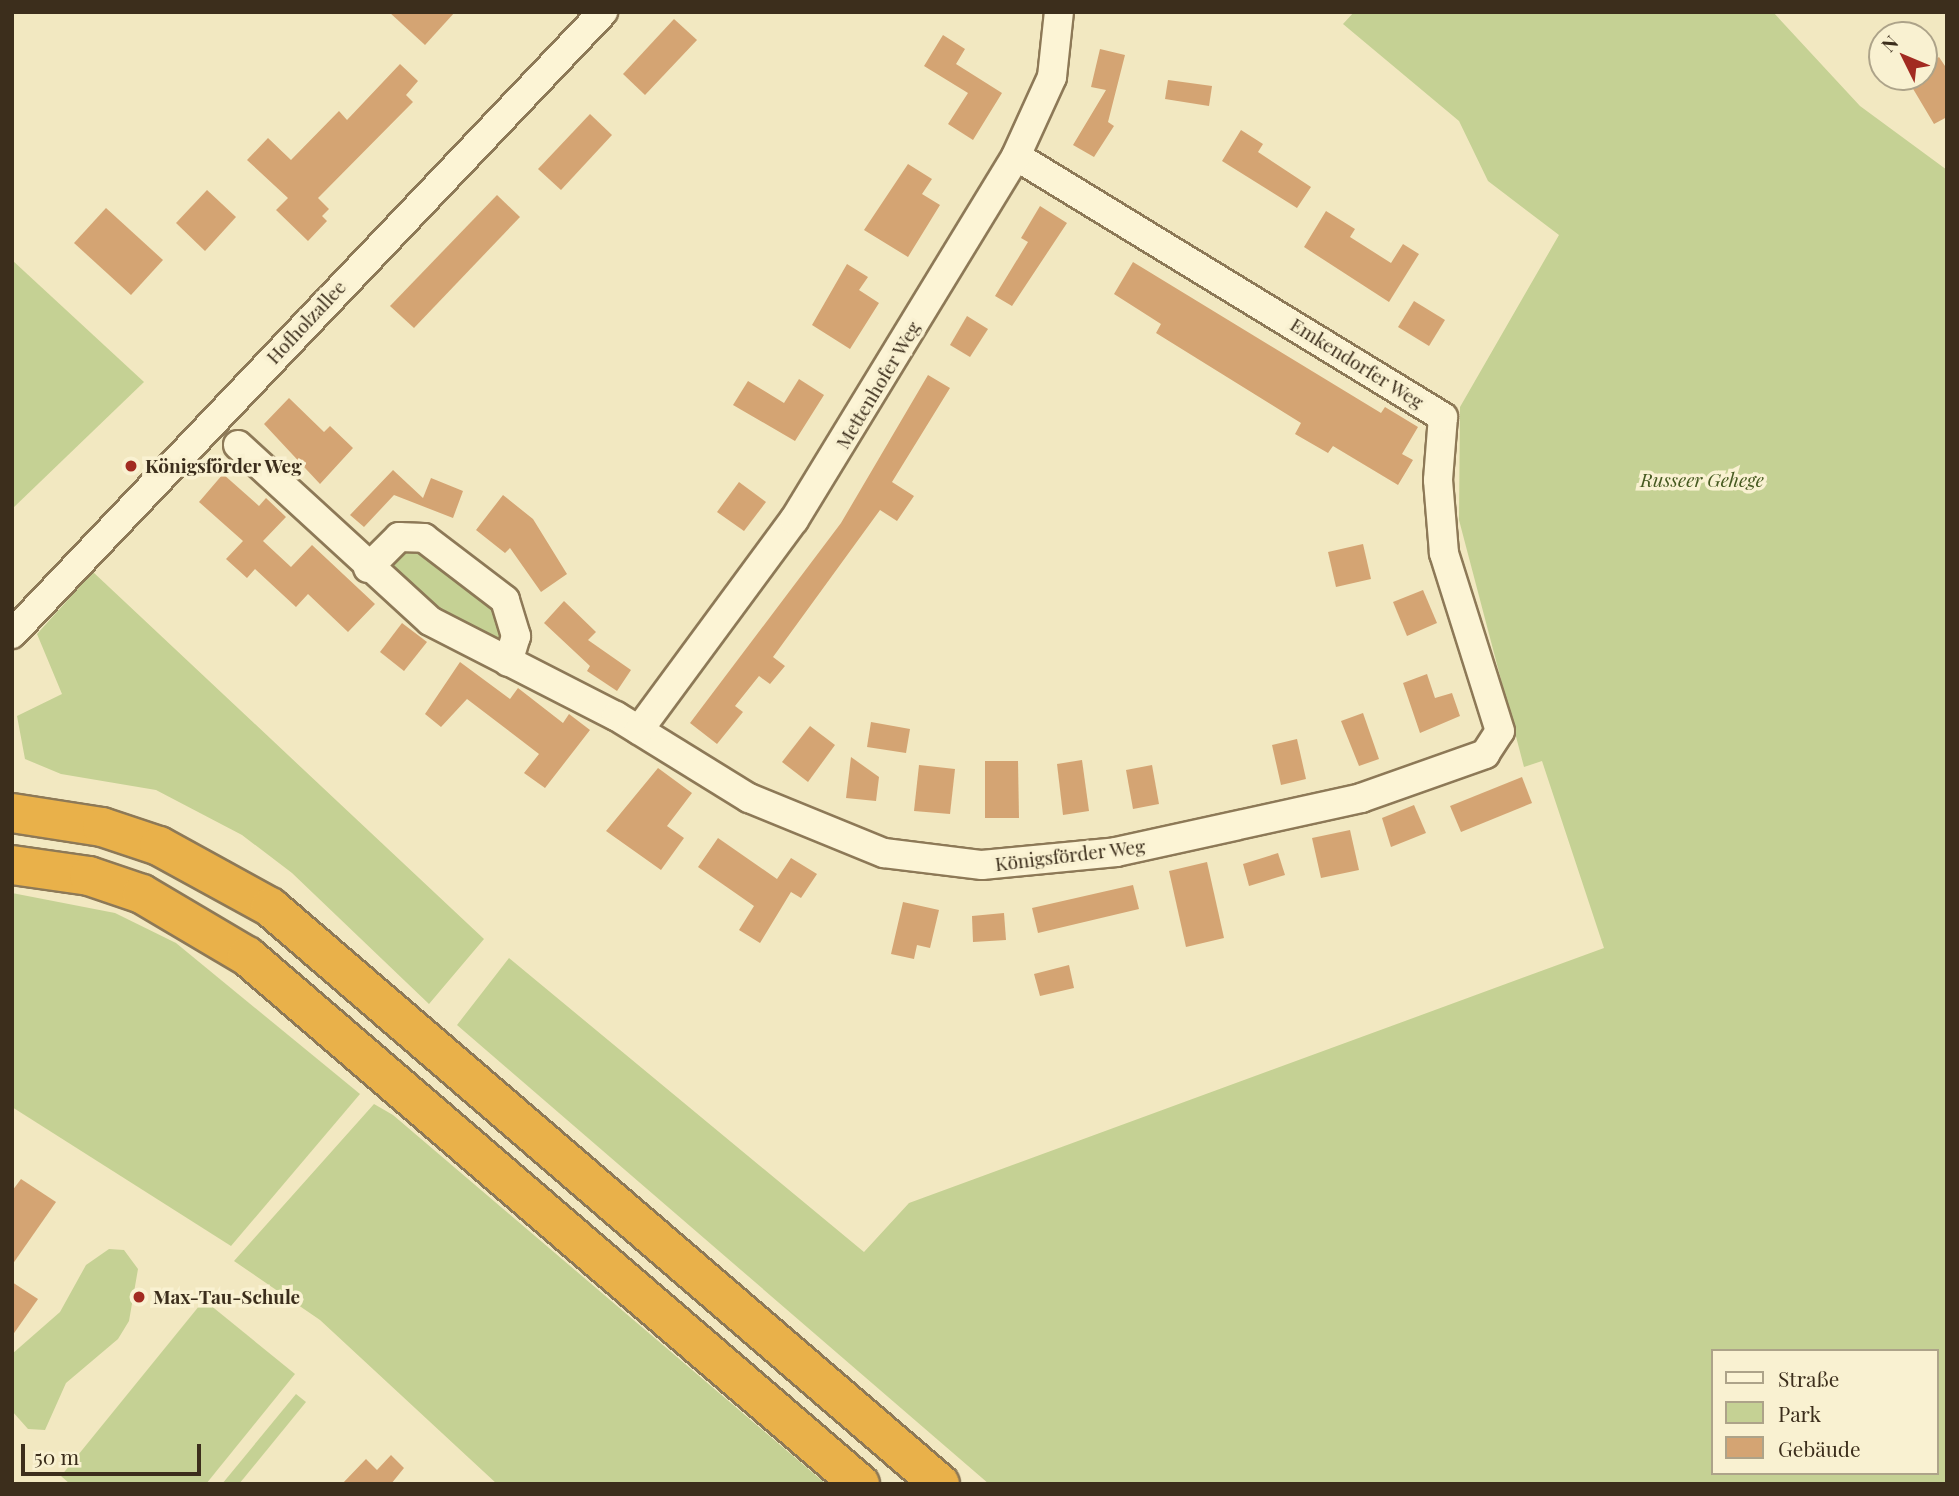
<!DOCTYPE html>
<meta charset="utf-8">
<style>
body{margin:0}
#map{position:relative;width:1959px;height:1496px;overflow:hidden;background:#f2e8c1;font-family:"Playfair Display",serif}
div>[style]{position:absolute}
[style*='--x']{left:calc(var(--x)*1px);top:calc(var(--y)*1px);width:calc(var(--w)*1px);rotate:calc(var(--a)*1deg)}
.green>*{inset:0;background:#c5d194}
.building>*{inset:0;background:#d4a473}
.roads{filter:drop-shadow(2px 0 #8d7957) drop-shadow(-2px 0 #8d7957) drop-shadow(0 2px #8d7957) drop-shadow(0 -2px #8d7957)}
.minor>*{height:28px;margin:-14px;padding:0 14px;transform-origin:14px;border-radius:14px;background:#fcf4d5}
.highway>*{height:38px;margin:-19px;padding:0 19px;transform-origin:19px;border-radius:19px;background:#e9b14a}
.dots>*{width:19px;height:19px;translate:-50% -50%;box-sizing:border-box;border:4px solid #f9f1d1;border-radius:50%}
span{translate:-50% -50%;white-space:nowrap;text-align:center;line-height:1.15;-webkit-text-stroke:7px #f9f1d1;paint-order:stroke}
.street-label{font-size:19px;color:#3c2e1c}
.poi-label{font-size:19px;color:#3c2e1c;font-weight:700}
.left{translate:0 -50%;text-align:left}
.park-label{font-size:19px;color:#475a21;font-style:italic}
.frame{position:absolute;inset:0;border:14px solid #3c2e1c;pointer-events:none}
.legend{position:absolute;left:1711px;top:1349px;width:228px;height:126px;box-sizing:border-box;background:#f9f1d1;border:2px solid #ada389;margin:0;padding:9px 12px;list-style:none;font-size:21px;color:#3c2e1c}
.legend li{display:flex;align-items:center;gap:14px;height:35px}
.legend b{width:35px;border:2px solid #ada389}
.north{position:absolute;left:1868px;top:21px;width:70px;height:70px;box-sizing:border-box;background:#f9f1d1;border:2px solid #ada389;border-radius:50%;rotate:313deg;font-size:19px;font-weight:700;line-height:28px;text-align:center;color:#3c2e1c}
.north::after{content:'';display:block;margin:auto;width:24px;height:32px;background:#a22b21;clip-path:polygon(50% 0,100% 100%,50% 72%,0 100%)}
.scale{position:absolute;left:21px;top:1444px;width:180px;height:32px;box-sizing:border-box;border:4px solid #3c2e1c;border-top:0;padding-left:9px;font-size:21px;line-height:24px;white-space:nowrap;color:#3c2e1c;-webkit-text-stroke:5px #f9f1d1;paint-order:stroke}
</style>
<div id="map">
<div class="green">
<i style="clip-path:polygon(evenodd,1354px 12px,1773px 12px,1860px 106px,1947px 170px,1947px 1484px,989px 1484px,457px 1025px,509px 958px,864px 1252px,909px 1203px,1604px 948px,1542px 761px,1524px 767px,1459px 520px,1460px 407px,1559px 235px,1488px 181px,1459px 121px,1343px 24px,1354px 12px,1712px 1351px,1936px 1351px,1936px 1473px,1712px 1473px,1712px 1351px)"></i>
<i style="clip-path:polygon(12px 260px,144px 382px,12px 509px)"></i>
<i style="clip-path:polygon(412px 543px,501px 609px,502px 639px,449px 621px,386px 571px)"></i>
<i style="clip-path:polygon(93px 572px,484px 939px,429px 1004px,292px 873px,242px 835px,156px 790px,61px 774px,25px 759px,17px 716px,62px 694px,37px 634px)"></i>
<i style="clip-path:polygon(12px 893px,115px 913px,176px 943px,360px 1094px,231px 1246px,12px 1107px)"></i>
<i style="clip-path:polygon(374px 1104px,393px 1115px,826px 1484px,497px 1484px,320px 1320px,234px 1261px)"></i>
<i style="clip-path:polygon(109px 1249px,124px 1250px,138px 1269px,129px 1321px,118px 1339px,66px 1383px,45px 1430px,28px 1429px,12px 1411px,12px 1354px,60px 1312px,86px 1265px)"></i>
<i style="clip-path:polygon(204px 1300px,295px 1374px,206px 1484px,70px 1484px,61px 1476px)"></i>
<i style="clip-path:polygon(296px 1394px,306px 1402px,239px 1484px,222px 1484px)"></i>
</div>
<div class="building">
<i style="clip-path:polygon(389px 12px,455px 12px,425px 45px)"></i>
<i style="clip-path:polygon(674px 19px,697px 40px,645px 95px,623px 74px)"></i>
<i style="clip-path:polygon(943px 35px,965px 49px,956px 64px,1002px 93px,973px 140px,948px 124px,968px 93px,924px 66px)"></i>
<i style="clip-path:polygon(1100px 49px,1125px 55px,1108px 122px,1114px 126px,1094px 157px,1073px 145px,1106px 90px,1091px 87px)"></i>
<i style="clip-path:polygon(1939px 57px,1947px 69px,1947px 117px,1934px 124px,1906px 77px,1924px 77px,1924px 67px)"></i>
<i style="clip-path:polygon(400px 64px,418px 81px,406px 95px,413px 102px,318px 198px,329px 209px,322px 216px,327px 221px,308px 241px,276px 210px,288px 198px,247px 160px,268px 138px,291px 160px,339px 111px,347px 120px)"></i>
<i style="clip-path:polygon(1168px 80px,1212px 86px,1209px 106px,1165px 99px)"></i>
<i style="clip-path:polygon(590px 114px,612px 135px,561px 190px,538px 169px)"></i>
<i style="clip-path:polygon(1241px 130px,1263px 144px,1258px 152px,1311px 187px,1297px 208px,1222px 161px)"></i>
<i style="clip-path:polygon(908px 164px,932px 179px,922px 194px,940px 205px,908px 257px,864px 230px)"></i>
<i style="clip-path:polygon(207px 190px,236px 217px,205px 251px,176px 223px)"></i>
<i style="clip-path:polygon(497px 195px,520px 217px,414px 328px,390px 306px)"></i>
<i style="clip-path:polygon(1040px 206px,1067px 223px,1012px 306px,995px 296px,1028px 242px,1021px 238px)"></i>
<i style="clip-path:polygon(106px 208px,163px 260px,131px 295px,74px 243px)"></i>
<i style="clip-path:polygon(1326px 211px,1355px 229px,1350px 237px,1391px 263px,1403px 244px,1419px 254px,1389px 302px,1304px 247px)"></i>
<i style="clip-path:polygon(1133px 262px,1381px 413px,1385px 407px,1418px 427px,1402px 454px,1413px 460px,1398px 485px,1333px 446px,1328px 453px,1295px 434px,1301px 423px,1156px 333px,1161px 324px,1114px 294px)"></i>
<i style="clip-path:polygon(847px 264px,868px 277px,859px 290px,879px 303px,850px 349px,812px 325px)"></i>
<i style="clip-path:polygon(1414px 301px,1445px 320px,1429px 346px,1398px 327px)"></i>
<i style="clip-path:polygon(967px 316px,988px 329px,970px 357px,950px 345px)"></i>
<i style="clip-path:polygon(928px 375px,950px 388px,892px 482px,914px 496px,897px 521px,880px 510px,773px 657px,785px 666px,770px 684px,759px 676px,735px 706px,743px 712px,717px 744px,690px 723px,841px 523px)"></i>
<i style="clip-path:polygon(799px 379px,824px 395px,795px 441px,733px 405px,748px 381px,784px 403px)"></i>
<i style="clip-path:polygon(289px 398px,324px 432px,330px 426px,353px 448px,320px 484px,264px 424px)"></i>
<i style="clip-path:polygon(393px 470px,423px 498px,431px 478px,463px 491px,453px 518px,394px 495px,364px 527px,350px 515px)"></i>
<i style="clip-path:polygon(223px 474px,259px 506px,266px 498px,286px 517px,263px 541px,291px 567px,312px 545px,375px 604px,348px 632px,308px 594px,296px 607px,255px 569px,247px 578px,226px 559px,243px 541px,199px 502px)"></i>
<i style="clip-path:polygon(739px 482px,766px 502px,744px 531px,717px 512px)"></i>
<i style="clip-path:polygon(503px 495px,533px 519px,567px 574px,541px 592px,510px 548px,505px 553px,476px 530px)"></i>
<i style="clip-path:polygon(1363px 544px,1371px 579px,1336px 587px,1328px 552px)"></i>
<i style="clip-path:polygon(1423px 590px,1437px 623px,1407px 636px,1393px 602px)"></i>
<i style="clip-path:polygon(564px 601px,596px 632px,588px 640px,631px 670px,617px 691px,587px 671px,590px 666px,544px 623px)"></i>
<i style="clip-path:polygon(402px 623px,427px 642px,404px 671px,380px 652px)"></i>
<i style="clip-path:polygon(460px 662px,510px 699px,518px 688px,563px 723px,569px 714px,590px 730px,545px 788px,524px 773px,539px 754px,467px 699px,441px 727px,425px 714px)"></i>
<i style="clip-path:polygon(1427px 674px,1435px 698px,1452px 693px,1460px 716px,1420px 733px,1403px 683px)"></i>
<i style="clip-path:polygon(1363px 713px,1379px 759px,1359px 766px,1341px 721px)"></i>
<i style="clip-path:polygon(871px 722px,910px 729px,906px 753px,867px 747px)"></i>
<i style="clip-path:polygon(810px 726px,835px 745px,808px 782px,782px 762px)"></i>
<i style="clip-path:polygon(1297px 739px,1306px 779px,1281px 785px,1272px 745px)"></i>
<i style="clip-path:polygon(851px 757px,879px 777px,876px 801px,846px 798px)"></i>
<i style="clip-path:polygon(1082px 760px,1089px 811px,1063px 815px,1057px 764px)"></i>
<i style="clip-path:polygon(985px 761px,1018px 761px,1019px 818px,985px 818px)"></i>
<i style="clip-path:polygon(919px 765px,955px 769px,950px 814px,914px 811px)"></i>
<i style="clip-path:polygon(1152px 765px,1159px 804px,1133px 809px,1126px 770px)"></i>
<i style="clip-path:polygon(658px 768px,692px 793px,667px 826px,684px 838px,661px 870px,606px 831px)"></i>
<i style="clip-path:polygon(1522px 777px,1532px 803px,1461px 832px,1450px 806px)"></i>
<i style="clip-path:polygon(1414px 805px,1426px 833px,1391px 847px,1382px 818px)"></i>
<i style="clip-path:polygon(1350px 830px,1359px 870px,1321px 878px,1312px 838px)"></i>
<i style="clip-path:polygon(718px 838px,777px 879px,791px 858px,817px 874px,801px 898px,791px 892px,760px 943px,739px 930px,754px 906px,698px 867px)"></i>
<i style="clip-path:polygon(1278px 853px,1285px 875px,1249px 886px,1243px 864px)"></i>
<i style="clip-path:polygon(1207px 862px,1224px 938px,1186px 947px,1169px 871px)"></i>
<i style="clip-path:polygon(1133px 885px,1139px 909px,1038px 933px,1032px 908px)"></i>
<i style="clip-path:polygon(903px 902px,939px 910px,930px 948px,917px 945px,914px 959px,891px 954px)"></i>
<i style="clip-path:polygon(1004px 913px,1006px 940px,973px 942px,972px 916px)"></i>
<i style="clip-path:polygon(1069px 965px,1074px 988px,1040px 996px,1034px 974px)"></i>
<i style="clip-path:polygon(21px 1179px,56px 1202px,12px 1265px,12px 1191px)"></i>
<i style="clip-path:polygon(12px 1282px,38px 1299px,12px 1336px)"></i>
<i style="clip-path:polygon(391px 1455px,404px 1468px,391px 1484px,342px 1484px,366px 1459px,377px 1470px)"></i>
</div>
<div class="roads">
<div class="minor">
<i style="--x:238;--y:445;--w:260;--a:42.5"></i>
<i style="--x:430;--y:621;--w:209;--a:27.1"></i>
<i style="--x:616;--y:716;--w:156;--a:31.7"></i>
<i style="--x:749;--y:798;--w:146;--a:22.2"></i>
<i style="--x:884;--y:853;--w:99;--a:7"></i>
<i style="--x:982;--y:865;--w:135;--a:-5.5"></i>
<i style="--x:1116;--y:852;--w:251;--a:-12.4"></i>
<i style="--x:1361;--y:798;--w:132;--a:-19.5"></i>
<i style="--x:1485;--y:754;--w:27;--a:-57"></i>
<i style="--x:1500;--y:731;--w:187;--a:-107.5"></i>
<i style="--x:1444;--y:553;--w:73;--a:-94.7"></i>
<i style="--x:1438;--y:480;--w:63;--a:-85.5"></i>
<i style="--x:1443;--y:417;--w:500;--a:-148.57"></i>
<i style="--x:368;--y:568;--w:44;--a:-45"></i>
<i style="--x:399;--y:537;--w:25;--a:2"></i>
<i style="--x:424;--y:538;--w:102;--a:37.4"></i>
<i style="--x:505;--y:600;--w:38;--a:73"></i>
<i style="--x:516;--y:636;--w:27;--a:107"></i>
<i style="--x:12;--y:634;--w:858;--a:-46.46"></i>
<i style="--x:639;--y:730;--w:261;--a:-53.6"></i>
<i style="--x:794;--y:520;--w:426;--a:-58.6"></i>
<i style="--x:1016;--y:156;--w:87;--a:-65.5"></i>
<i style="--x:1052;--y:77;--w:65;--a:-83.9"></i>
</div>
<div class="highway">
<i style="--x:12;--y:813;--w:91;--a:8.8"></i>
<i style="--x:102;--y:827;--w:60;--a:18.4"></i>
<i style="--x:159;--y:846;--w:127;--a:28.8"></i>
<i style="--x:270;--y:907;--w:884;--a:40.73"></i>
<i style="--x:12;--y:865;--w:78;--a:8.1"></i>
<i style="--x:89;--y:876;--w:56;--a:18.8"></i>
<i style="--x:142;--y:894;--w:122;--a:30.6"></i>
<i style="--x:247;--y:956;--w:809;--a:40.74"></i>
</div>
</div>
<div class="dots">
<i style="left:131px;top:466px;background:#a22b21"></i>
<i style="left:139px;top:1297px;background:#a22b21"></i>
</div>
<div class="street-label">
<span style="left:306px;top:322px;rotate:-47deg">Hofholzallee</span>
<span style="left:1357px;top:363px;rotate:32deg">Emkendorfer Weg</span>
<span style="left:878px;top:385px;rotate:-59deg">Mettenhofer Weg</span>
<span style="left:1070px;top:855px;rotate:-7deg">Königsförder Weg</span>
</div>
<div class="poi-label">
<span class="left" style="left:145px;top:466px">Königsförder Weg</span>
<span class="left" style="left:153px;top:1297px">Max-Tau-Schule</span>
</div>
<div class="park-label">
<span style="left:1702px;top:480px">Russeer Gehege</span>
</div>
<div class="frame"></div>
<ul class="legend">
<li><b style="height:9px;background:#fcf4d5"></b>Straße</li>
<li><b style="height:19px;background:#c5d194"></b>Park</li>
<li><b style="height:19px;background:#d4a473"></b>Gebäude</li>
</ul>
<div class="north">N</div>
<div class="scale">50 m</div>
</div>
